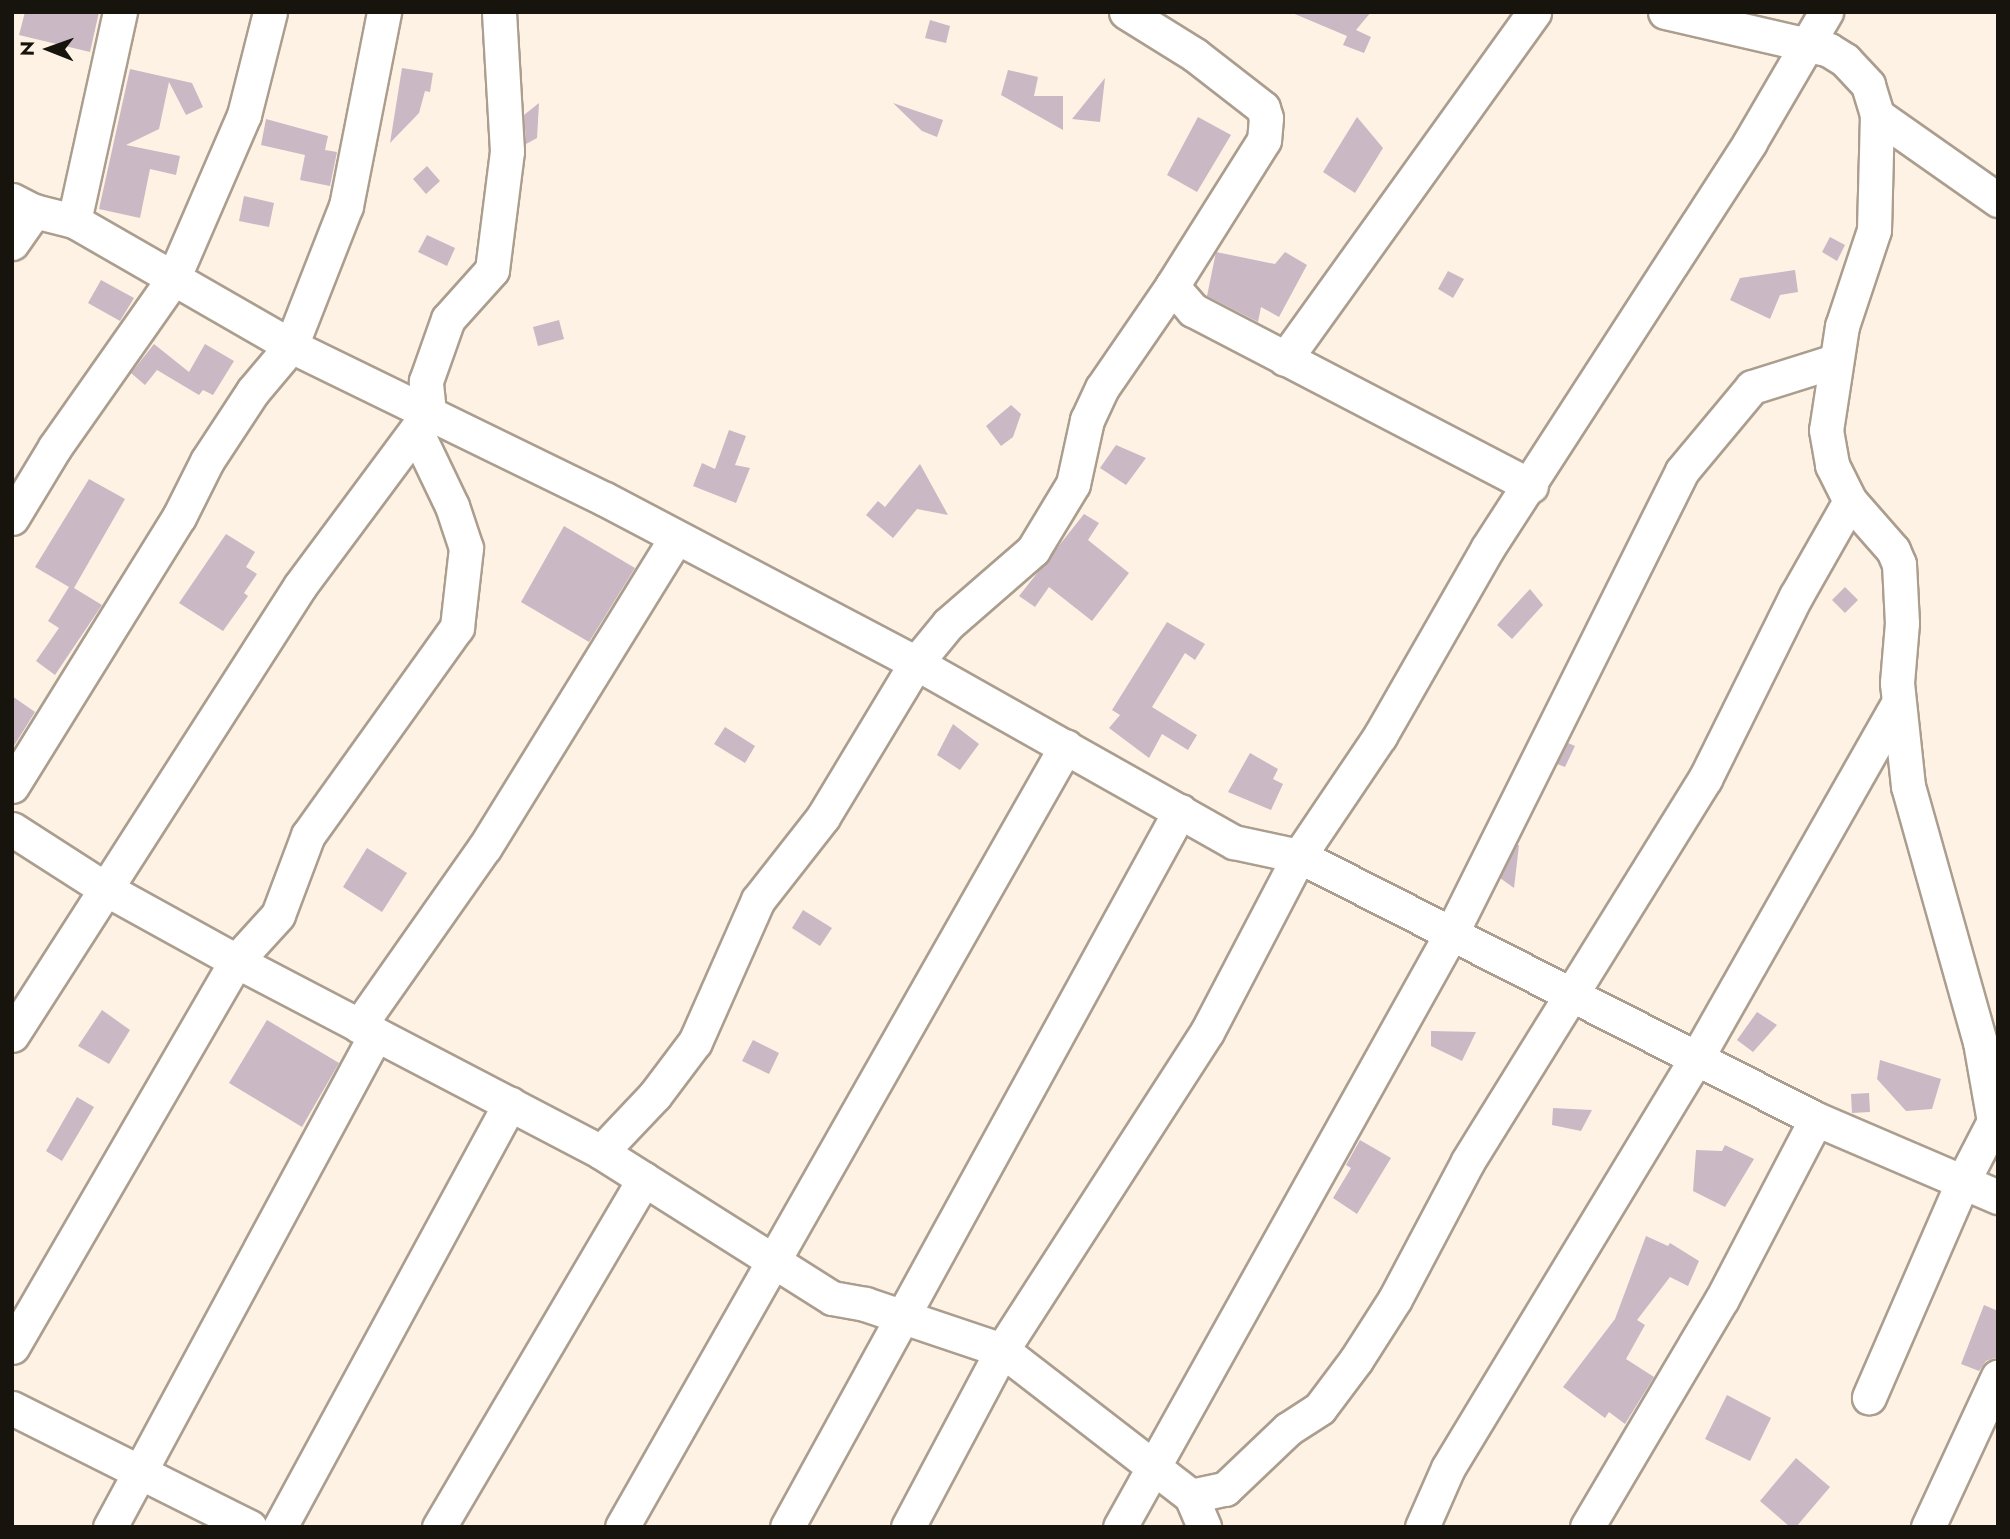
<!DOCTYPE html>
<style>
body{margin:0}
#map{position:relative;width:2010px;height:1539px;overflow:hidden;background:#fef2e5;font-family:Jost,sans-serif}
div>[style]{position:absolute}
[style*='--x']{left:calc(var(--x)*1px);top:calc(var(--y)*1px);width:calc(var(--w)*1px);rotate:calc(var(--a)*1deg)}
.building>*{inset:0;background:#cab8c5}
.roads{filter:drop-shadow(2px 0 #ab9e8f) drop-shadow(-2px 0 #ab9e8f) drop-shadow(0 2px #ab9e8f) drop-shadow(0 -2px #ab9e8f)}
.minor>*{height:33px;margin:-16.5px;padding:0 16.5px;transform-origin:16.5px;border-radius:16.5px;background:#fff}
span{translate:-50% -50%;white-space:nowrap;text-align:center;line-height:1.15;-webkit-text-stroke:7px #fef2e5;paint-order:stroke}
.frame{position:absolute;inset:0;border:14px solid #17130d;pointer-events:none}
.north{position:absolute;left:14px;top:14px;width:70px;height:70px;-webkit-text-stroke:5px #fef2e5;paint-order:stroke;rotate:271deg;font-size:19px;font-weight:700;line-height:28px;text-align:center;color:#17130d}
.north::after{content:'';display:block;margin:auto;width:24px;height:32px;background:#17130d;clip-path:polygon(50% 0,100% 100%,50% 72%,0 100%)}
</style>
<div id="map">
<div class="building">
<i style="clip-path:polygon(25px 12px,99px 12px,90px 52px,19px 35px)"></i>
<i style="clip-path:polygon(1290px 12px,1371px 12px,1356px 30px,1371px 37px,1364px 53px,1343px 45px,1347px 36px)"></i>
<i style="clip-path:polygon(930px 20px,950px 26px,946px 43px,925px 38px)"></i>
<i style="clip-path:polygon(402px 68px,433px 73px,430px 92px,425px 91px,419px 113px,390px 143px)"></i>
<i style="clip-path:polygon(130px 69px,192px 83px,203px 107px,186px 115px,169px 82px,159px 129px,126px 145px,180px 156px,176px 175px,150px 169px,140px 218px,99px 209px)"></i>
<i style="clip-path:polygon(1008px 70px,1038px 77px,1034px 96px,1063px 96px,1063px 130px,1001px 95px)"></i>
<i style="clip-path:polygon(1105px 78px,1100px 122px,1072px 119px)"></i>
<i style="clip-path:polygon(539px 103px,537px 138px,526px 144px,524px 115px)"></i>
<i style="clip-path:polygon(893px 103px,943px 120px,937px 137px,922px 131px)"></i>
<i style="clip-path:polygon(1198px 117px,1231px 135px,1197px 192px,1167px 175px)"></i>
<i style="clip-path:polygon(1357px 117px,1383px 148px,1355px 193px,1323px 172px)"></i>
<i style="clip-path:polygon(266px 119px,328px 136px,325px 150px,337px 152px,330px 186px,300px 180px,305px 155px,261px 145px)"></i>
<i style="clip-path:polygon(427px 166px,440px 181px,426px 194px,413px 179px)"></i>
<i style="clip-path:polygon(244px 196px,274px 203px,269px 227px,239px 221px)"></i>
<i style="clip-path:polygon(427px 235px,455px 248px,447px 266px,418px 252px)"></i>
<i style="clip-path:polygon(1830px 237px,1845px 245px,1837px 261px,1822px 252px)"></i>
<i style="clip-path:polygon(1216px 252px,1275px 264px,1285px 252px,1307px 265px,1279px 317px,1261px 307px,1258px 322px,1207px 296px)"></i>
<i style="clip-path:polygon(1795px 270px,1798px 292px,1780px 295px,1770px 319px,1730px 300px,1740px 278px)"></i>
<i style="clip-path:polygon(1448px 271px,1464px 279px,1453px 298px,1438px 289px)"></i>
<i style="clip-path:polygon(101px 280px,134px 298px,120px 321px,88px 303px)"></i>
<i style="clip-path:polygon(559px 320px,564px 339px,538px 346px,533px 327px)"></i>
<i style="clip-path:polygon(154px 344px,189px 372px,205px 344px,234px 361px,213px 395px,203px 390px,199px 395px,157px 370px,145px 385px,131px 373px)"></i>
<i style="clip-path:polygon(1011px 405px,1021px 414px,1013px 437px,1001px 446px,986px 426px)"></i>
<i style="clip-path:polygon(729px 430px,746px 436px,735px 465px,750px 468px,736px 503px,693px 486px,702px 463px,715px 469px)"></i>
<i style="clip-path:polygon(1116px 445px,1146px 458px,1126px 485px,1100px 468px)"></i>
<i style="clip-path:polygon(920px 464px,948px 515px,917px 509px,893px 538px,866px 515px,878px 501px,885px 507px)"></i>
<i style="clip-path:polygon(89px 479px,125px 499px,74px 588px,102px 605px,55px 675px,36px 661px,59px 628px,48px 621px,69px 587px,35px 567px)"></i>
<i style="clip-path:polygon(1084px 514px,1099px 523px,1088px 540px,1129px 573px,1092px 621px,1049px 587px,1035px 607px,1019px 596px)"></i>
<i style="clip-path:polygon(564px 526px,635px 568px,589px 642px,521px 602px)"></i>
<i style="clip-path:polygon(226px 534px,255px 552px,246px 567px,257px 574px,244px 593px,248px 596px,223px 631px,179px 603px)"></i>
<i style="clip-path:polygon(1845px 587px,1858px 600px,1845px 613px,1832px 600px)"></i>
<i style="clip-path:polygon(1530px 589px,1543px 605px,1512px 639px,1497px 625px)"></i>
<i style="clip-path:polygon(1167px 622px,1205px 644px,1195px 660px,1185px 653px,1152px 707px,1197px 735px,1188px 750px,1162px 734px,1149px 758px,1109px 728px,1120px 715px,1112px 710px)"></i>
<i style="clip-path:polygon(12px 696px,35px 712px,12px 749px)"></i>
<i style="clip-path:polygon(953px 724px,979px 744px,960px 770px,937px 755px)"></i>
<i style="clip-path:polygon(725px 727px,755px 746px,745px 763px,714px 744px)"></i>
<i style="clip-path:polygon(1568px 743px,1575px 746px,1565px 767px,1557px 764px)"></i>
<i style="clip-path:polygon(1250px 753px,1278px 769px,1273px 779px,1283px 784px,1271px 810px,1228px 792px)"></i>
<i style="clip-path:polygon(1517px 845px,1519px 845px,1514px 888px,1500px 878px)"></i>
<i style="clip-path:polygon(367px 848px,407px 873px,382px 912px,343px 887px)"></i>
<i style="clip-path:polygon(803px 910px,832px 928px,820px 946px,792px 928px)"></i>
<i style="clip-path:polygon(102px 1010px,130px 1030px,109px 1064px,78px 1046px)"></i>
<i style="clip-path:polygon(1757px 1012px,1777px 1025px,1753px 1052px,1737px 1040px)"></i>
<i style="clip-path:polygon(267px 1020px,339px 1063px,302px 1127px,229px 1083px)"></i>
<i style="clip-path:polygon(1431px 1031px,1476px 1032px,1462px 1061px,1431px 1046px)"></i>
<i style="clip-path:polygon(753px 1040px,779px 1053px,769px 1074px,742px 1061px)"></i>
<i style="clip-path:polygon(1880px 1060px,1941px 1079px,1932px 1109px,1906px 1111px,1877px 1079px)"></i>
<i style="clip-path:polygon(1869px 1093px,1870px 1112px,1852px 1113px,1851px 1094px)"></i>
<i style="clip-path:polygon(77px 1097px,94px 1107px,62px 1161px,46px 1151px)"></i>
<i style="clip-path:polygon(1553px 1108px,1592px 1110px,1581px 1131px,1552px 1125px)"></i>
<i style="clip-path:polygon(1360px 1140px,1391px 1158px,1357px 1214px,1333px 1198px,1351px 1168px,1346px 1165px)"></i>
<i style="clip-path:polygon(1725px 1145px,1754px 1159px,1725px 1207px,1693px 1191px,1696px 1150px,1722px 1151px)"></i>
<i style="clip-path:polygon(1646px 1236px,1668px 1246px,1670px 1243px,1699px 1261px,1688px 1286px,1670px 1277px,1637px 1320px,1645px 1325px,1626px 1359px,1654px 1377px,1625px 1424px,1609px 1412px,1605px 1418px,1563px 1387px,1615px 1319px)"></i>
<i style="clip-path:polygon(1984px 1305px,1998px 1311px,1998px 1357px,1986px 1361px,1979px 1371px,1961px 1364px)"></i>
<i style="clip-path:polygon(1727px 1395px,1771px 1418px,1750px 1461px,1705px 1439px)"></i>
<i style="clip-path:polygon(1796px 1458px,1830px 1487px,1796px 1527px,1790px 1527px,1760px 1501px)"></i>
</div>
<div class="roads">
<div class="minor">
<i style="--x:1126;--y:12;--w:81;--a:31.9"></i>
<i style="--x:1195;--y:55;--w:86;--a:37.9"></i>
<i style="--x:1263;--y:108;--w:10;--a:73"></i>
<i style="--x:1266;--y:118;--w:22;--a:95"></i>
<i style="--x:1264;--y:140;--w:173;--a:122.2"></i>
<i style="--x:1665;--y:12;--w:168;--a:13"></i>
<i style="--x:1829;--y:50;--w:19;--a:32"></i>
<i style="--x:1845;--y:60;--w:34;--a:47"></i>
<i style="--x:1868;--y:85;--w:31;--a:73"></i>
<i style="--x:1877;--y:115;--w:115;--a:91.5"></i>
<i style="--x:1874;--y:230;--w:101;--a:108.4"></i>
<i style="--x:1842;--y:326;--w:105;--a:98.7"></i>
<i style="--x:1826;--y:430;--w:36;--a:80"></i>
<i style="--x:1832;--y:465;--w:40;--a:63.4"></i>
<i style="--x:1850;--y:501;--w:65;--a:48.7"></i>
<i style="--x:1893;--y:550;--w:15;--a:67"></i>
<i style="--x:1899;--y:564;--w:59;--a:87.1"></i>
<i style="--x:1902;--y:623;--w:60;--a:94.8"></i>
<i style="--x:1897;--y:683;--w:104;--a:83.9"></i>
<i style="--x:1908;--y:786;--w:266;--a:74.3"></i>
<i style="--x:1980;--y:1042;--w:80;--a:80"></i>
<i style="--x:1994;--y:1121;--w:68;--a:117.3"></i>
<i style="--x:1963;--y:1181;--w:236;--a:113.5"></i>
<i style="--x:1877;--y:115;--w:148;--a:35.1"></i>
<i style="--x:12;--y:200;--w:25;--a:27"></i>
<i style="--x:34;--y:211;--w:41;--a:14"></i>
<i style="--x:74;--y:221;--w:250;--a:29.9"></i>
<i style="--x:291;--y:346;--w:349;--a:26"></i>
<i style="--x:605;--y:499;--w:352;--a:27.8"></i>
<i style="--x:916;--y:663;--w:365;--a:29.4"></i>
<i style="--x:1234;--y:842;--w:66;--a:12.2"></i>
<i style="--x:1299;--y:856;--w:580;--a:26.96"></i>
<i style="--x:1816;--y:1119;--w:198;--a:23.2"></i>
<i style="--x:74;--y:221;--w:214;--a:-77.6"></i>
<i style="--x:12;--y:243;--w:39;--a:-55"></i>
<i style="--x:1285;--y:359;--w:427;--a:-54.3"></i>
<i style="--x:417;--y:433;--w:81;--a:64.4"></i>
<i style="--x:452;--y:506;--w:44;--a:71.6"></i>
<i style="--x:466;--y:548;--w:80;--a:96.5"></i>
<i style="--x:457;--y:627;--w:256;--a:125.6"></i>
<i style="--x:308;--y:835;--w:85;--a:110.6"></i>
<i style="--x:278;--y:915;--w:62;--a:132.4"></i>
<i style="--x:236;--y:961;--w:412;--a:27.6"></i>
<i style="--x:601;--y:1152;--w:273;--a:32.3"></i>
<i style="--x:832;--y:1298;--w:34;--a:10"></i>
<i style="--x:865;--y:1304;--w:145;--a:18.6"></i>
<i style="--x:1002;--y:1350;--w:239;--a:37.7"></i>
<i style="--x:1191;--y:1496;--w:34;--a:67"></i>
<i style="--x:12;--y:518;--w:83;--a:-58.8"></i>
<i style="--x:55;--y:447;--w:205;--a:-54.9"></i>
<i style="--x:173;--y:279;--w:179;--a:-66.6"></i>
<i style="--x:244;--y:115;--w:106;--a:-75.8"></i>
<i style="--x:12;--y:786;--w:317;--a:-58.2"></i>
<i style="--x:179;--y:517;--w:63;--a:-63.4"></i>
<i style="--x:207;--y:461;--w:84;--a:-56.7"></i>
<i style="--x:253;--y:391;--w:59;--a:-49.8"></i>
<i style="--x:291;--y:346;--w:150;--a:-68.6"></i>
<i style="--x:346;--y:206;--w:198;--a:-78.9"></i>
<i style="--x:12;--y:829;--w:109;--a:32.7"></i>
<i style="--x:104;--y:888;--w:151;--a:28.9"></i>
<i style="--x:236;--y:961;--w:446;--a:120.1"></i>
<i style="--x:359;--y:1026;--w:219;--a:-54.9"></i>
<i style="--x:485;--y:847;--w:362;--a:-58.3"></i>
<i style="--x:12;--y:1035;--w:533;--a:-57.32"></i>
<i style="--x:300;--y:586;--w:217;--a:-53.4"></i>
<i style="--x:429;--y:412;--w:31;--a:-96"></i>
<i style="--x:426;--y:381;--w:66;--a:-70.5"></i>
<i style="--x:448;--y:319;--w:66;--a:-48.1"></i>
<i style="--x:492;--y:270;--w:120;--a:-82.8"></i>
<i style="--x:507;--y:151;--w:139;--a:-93.3"></i>
<i style="--x:601;--y:1152;--w:79;--a:-46.5"></i>
<i style="--x:655;--y:1095;--w:66;--a:-53"></i>
<i style="--x:695;--y:1042;--w:155;--a:-66.1"></i>
<i style="--x:758;--y:900;--w:105;--a:-51.9"></i>
<i style="--x:823;--y:817;--w:180;--a:-58.9"></i>
<i style="--x:916;--y:663;--w:50;--a:-50.6"></i>
<i style="--x:948;--y:624;--w:113;--a:-41"></i>
<i style="--x:1033;--y:550;--w:77;--a:-58.8"></i>
<i style="--x:1073;--y:484;--w:66;--a:-77.7"></i>
<i style="--x:1087;--y:420;--w:35;--a:-65"></i>
<i style="--x:1102;--y:388;--w:124;--a:-55.5"></i>
<i style="--x:1172;--y:286;--w:32;--a:49"></i>
<i style="--x:1193;--y:310;--w:381;--a:27.5"></i>
<i style="--x:12;--y:1408;--w:266;--a:26.6"></i>
<i style="--x:1191;--y:1496;--w:35;--a:-12"></i>
<i style="--x:1225;--y:1489;--w:87;--a:-43.6"></i>
<i style="--x:1288;--y:1429;--w:38;--a:-33"></i>
<i style="--x:1320;--y:1408;--w:60;--a:-53.1"></i>
<i style="--x:1356;--y:1360;--w:72;--a:-57.4"></i>
<i style="--x:1395;--y:1299;--w:156;--a:-62.1"></i>
<i style="--x:1468;--y:1161;--w:450;--a:-58.2"></i>
<i style="--x:1705;--y:779;--w:204;--a:-63.6"></i>
<i style="--x:1796;--y:596;--w:109;--a:-60.4"></i>
<i style="--x:110;--y:1527;--w:560;--a:-61.65"></i>
<i style="--x:280;--y:1527;--w:482;--a:-61.5"></i>
<i style="--x:439;--y:1527;--w:404;--a:-59.5"></i>
<i style="--x:622;--y:1527;--w:898;--a:-60.38"></i>
<i style="--x:787;--y:1527;--w:817;--a:-61.24"></i>
<i style="--x:908;--y:1527;--w:200;--a:-62"></i>
<i style="--x:1002;--y:1350;--w:378;--a:-57.2"></i>
<i style="--x:1207;--y:1032;--w:199;--a:-62.4"></i>
<i style="--x:1299;--y:856;--w:145;--a:-56"></i>
<i style="--x:1380;--y:736;--w:215;--a:-60.2"></i>
<i style="--x:1487;--y:549;--w:485;--a:-57.1"></i>
<i style="--x:1750;--y:142;--w:151;--a:-59.7"></i>
<i style="--x:1120;--y:1527;--w:681;--a:-60.84"></i>
<i style="--x:1452;--y:932;--w:515;--a:-63.48"></i>
<i style="--x:1682;--y:471;--w:109;--a:-50.2"></i>
<i style="--x:1752;--y:387;--w:87;--a:-17.4"></i>
<i style="--x:1422;--y:1527;--w:64;--a:-66.2"></i>
<i style="--x:1448;--y:1468;--w:478;--a:-58.8"></i>
<i style="--x:1696;--y:1059;--w:408;--a:-60.4"></i>
<i style="--x:1587;--y:1527;--w:265;--a:-59.4"></i>
<i style="--x:1722;--y:1299;--w:203;--a:-62.4"></i>
<i style="--x:1928;--y:1527;--w:166;--a:-65.1"></i>
</div>
</div>
<div class="frame"></div>
<div class="north">N</div>
</div>
